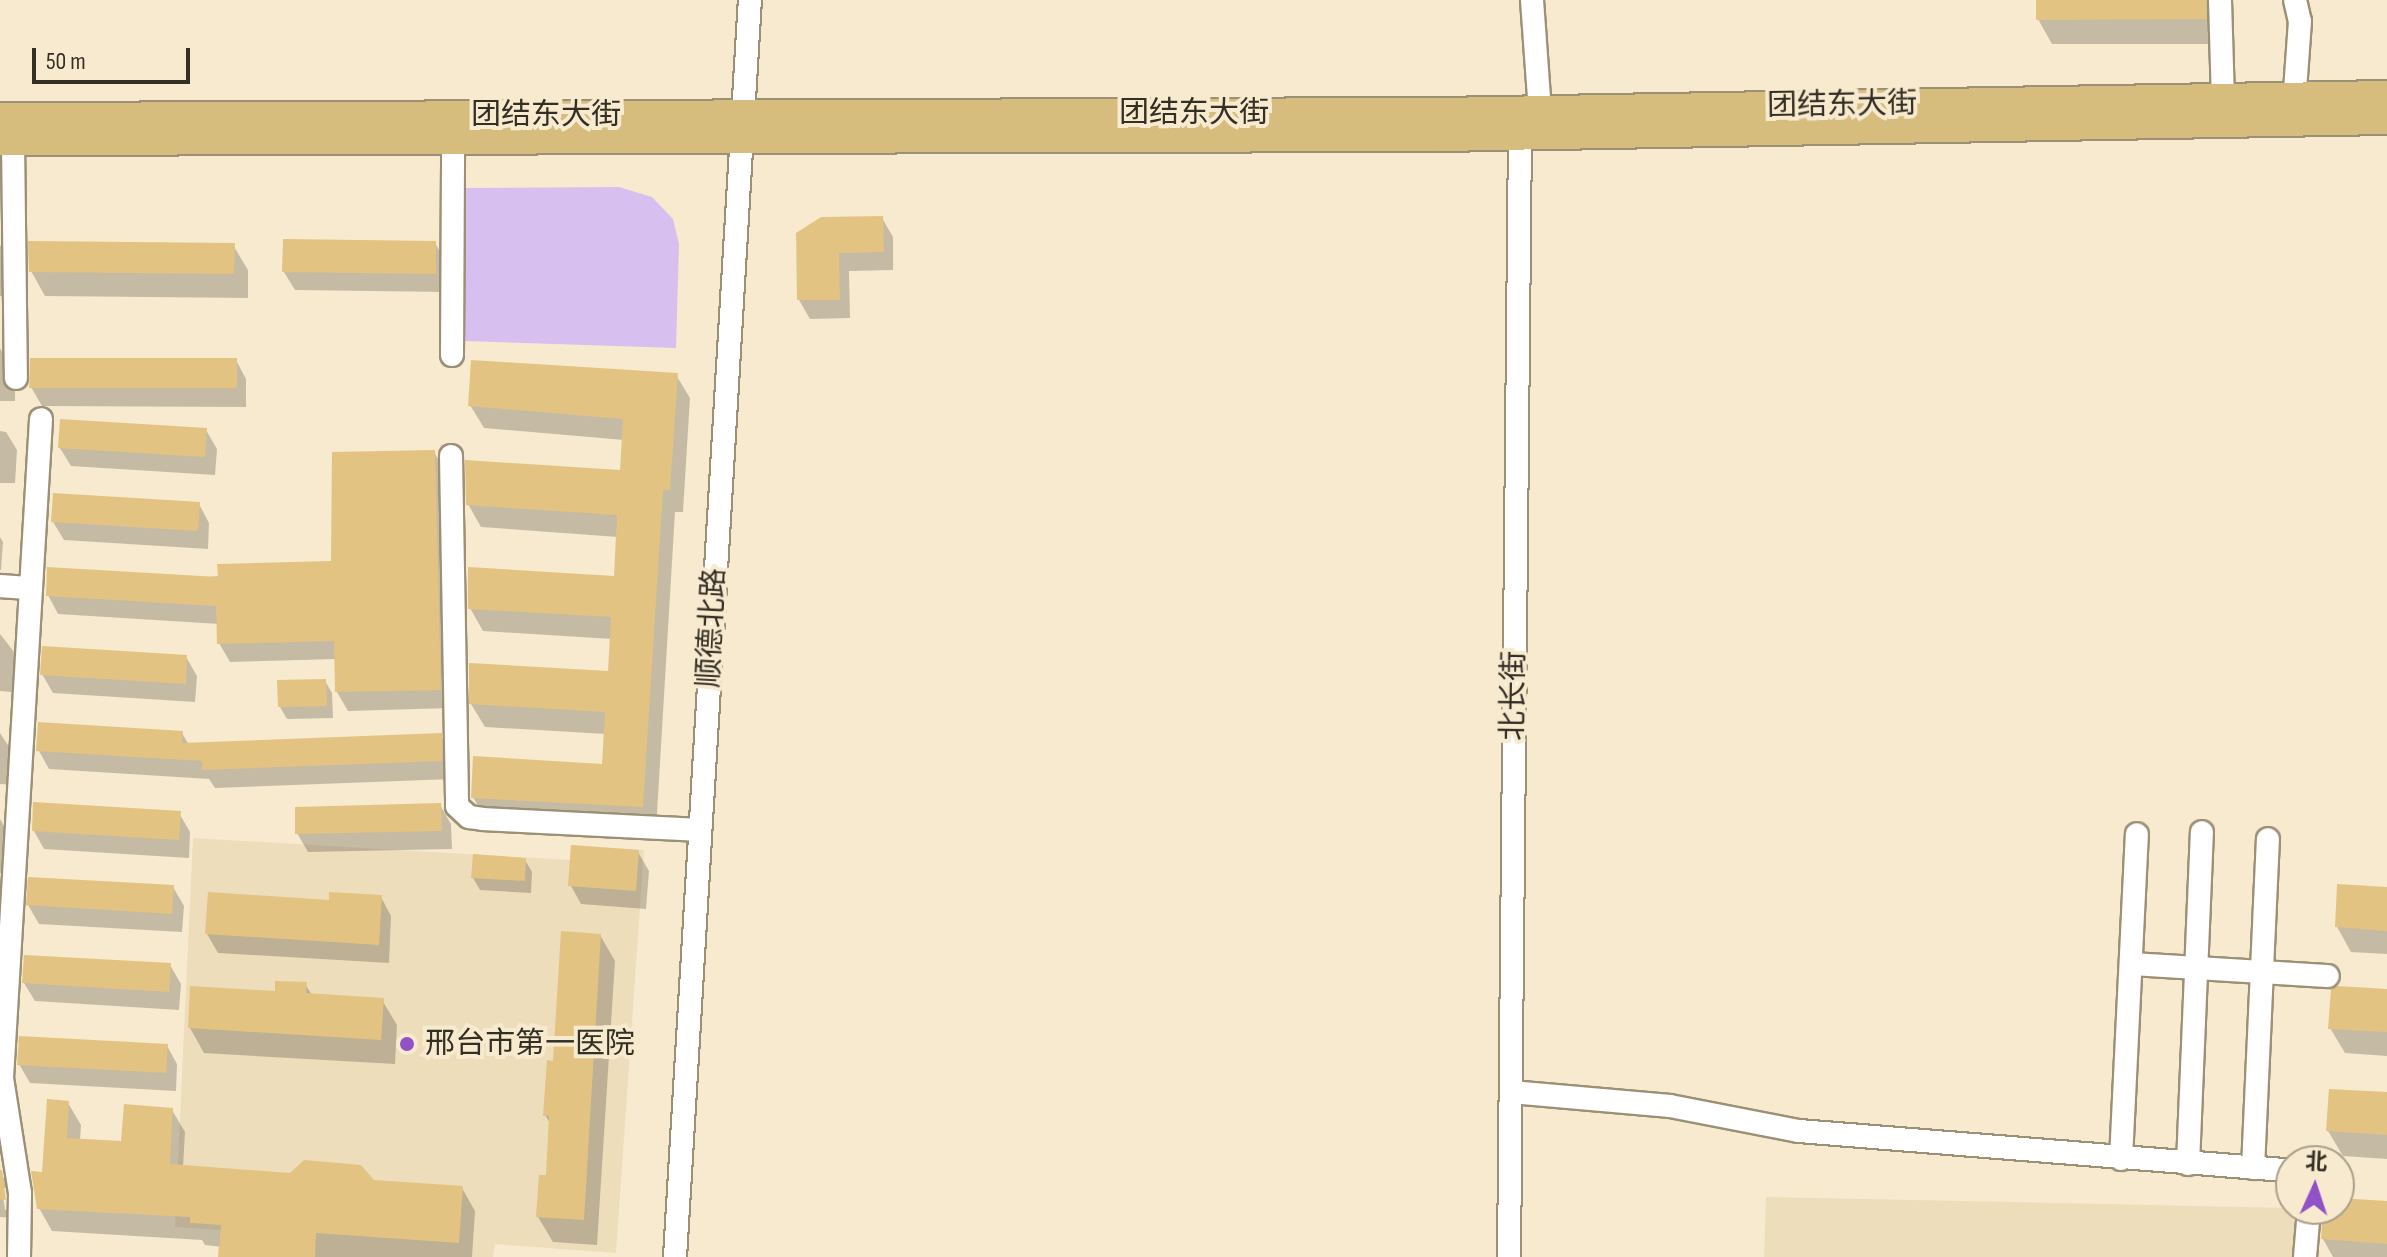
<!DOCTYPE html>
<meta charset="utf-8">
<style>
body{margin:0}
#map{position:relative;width:2387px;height:1257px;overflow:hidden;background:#f7eacf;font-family:"Sofia Sans Condensed","Noto Sans SC",sans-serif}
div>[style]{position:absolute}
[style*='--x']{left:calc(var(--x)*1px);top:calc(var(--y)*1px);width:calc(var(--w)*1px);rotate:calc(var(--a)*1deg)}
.built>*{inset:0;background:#edddba}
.green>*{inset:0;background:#d7c0f0}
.shadow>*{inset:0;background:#0003}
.building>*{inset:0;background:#e2c382}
.roads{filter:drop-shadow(2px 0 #9c9076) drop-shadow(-2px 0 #9c9076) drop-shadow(0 2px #9c9076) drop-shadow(0 -2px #9c9076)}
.minor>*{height:22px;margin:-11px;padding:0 11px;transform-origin:11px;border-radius:11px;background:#fff}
.major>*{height:28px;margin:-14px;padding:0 14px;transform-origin:14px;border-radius:14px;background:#d6bd7e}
.dots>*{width:22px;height:22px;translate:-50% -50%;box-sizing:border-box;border:4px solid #f7eacf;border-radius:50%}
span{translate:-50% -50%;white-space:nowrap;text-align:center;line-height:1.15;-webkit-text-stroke:8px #f7eacf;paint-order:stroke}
.street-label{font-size:30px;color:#342f25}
.poi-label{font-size:30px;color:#342f25}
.left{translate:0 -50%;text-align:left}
.north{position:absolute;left:2275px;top:1145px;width:80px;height:80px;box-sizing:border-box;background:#f7eacf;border:2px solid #a99f8b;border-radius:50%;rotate:3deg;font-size:22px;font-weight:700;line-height:32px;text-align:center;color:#342f25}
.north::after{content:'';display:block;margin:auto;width:28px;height:36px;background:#9151c7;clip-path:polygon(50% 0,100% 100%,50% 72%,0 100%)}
.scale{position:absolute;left:32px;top:48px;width:158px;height:36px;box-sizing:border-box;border:4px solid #342f25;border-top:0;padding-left:10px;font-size:24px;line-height:28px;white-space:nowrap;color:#342f25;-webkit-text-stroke:6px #f7eacf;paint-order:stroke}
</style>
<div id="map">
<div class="built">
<i style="clip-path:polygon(193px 838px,570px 860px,571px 845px,644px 850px,616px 1253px,495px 1244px,493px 1257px,218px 1257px,220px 1230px,175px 1227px)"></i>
<i style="clip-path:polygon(1766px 1197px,2291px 1208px,2304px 1209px,2297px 1257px,1764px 1257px)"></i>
</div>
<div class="green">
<i style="clip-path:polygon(619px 187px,652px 197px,673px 219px,679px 244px,676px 348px,465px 341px,464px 188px)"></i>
</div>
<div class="shadow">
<i style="clip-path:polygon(2038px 0,2222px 0,2220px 44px,2052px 44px,2038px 19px)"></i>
<i style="clip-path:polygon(882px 218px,893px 237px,893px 270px,849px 271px,850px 318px,810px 319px,799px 300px,798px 234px)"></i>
<i style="clip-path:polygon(435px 243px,446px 262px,445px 292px,295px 290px,284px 272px)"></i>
<i style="clip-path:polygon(0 245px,14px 268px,14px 296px,0 296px)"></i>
<i style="clip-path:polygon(233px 245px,248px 270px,248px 298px,45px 296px,31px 271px)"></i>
<i style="clip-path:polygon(0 348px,15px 374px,15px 401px,0 401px)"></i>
<i style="clip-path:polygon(236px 360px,246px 379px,246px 407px,42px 406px,31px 387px)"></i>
<i style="clip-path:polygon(676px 375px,690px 398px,683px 512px,675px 512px,656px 830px,486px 820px,473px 797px,604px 766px,606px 734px,485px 727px,471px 704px,610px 674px,612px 639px,483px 631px,470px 608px,615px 579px,618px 537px,481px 527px,468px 504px,622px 472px,624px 440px,484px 428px,470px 405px)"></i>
<i style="clip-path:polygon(206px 430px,217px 449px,215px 475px,71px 466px,60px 448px)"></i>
<i style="clip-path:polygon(0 431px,6px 432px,17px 450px,15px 483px,0 483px)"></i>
<i style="clip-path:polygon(434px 452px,445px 470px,451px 708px,348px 711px,337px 692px,337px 659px,230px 662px,219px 643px,219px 624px,58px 614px,48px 595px,333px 563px)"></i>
<i style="clip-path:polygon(199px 504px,209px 523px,208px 549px,64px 540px,53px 522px)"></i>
<i style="clip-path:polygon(0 537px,3px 542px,1px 570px,0 570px)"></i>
<i style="clip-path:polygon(0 634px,25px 666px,22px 693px,0 691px)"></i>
<i style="clip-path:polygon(186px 657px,197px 676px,195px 702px,53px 693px,42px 674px)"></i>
<i style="clip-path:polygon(325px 681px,332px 693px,333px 718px,287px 719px,280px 707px)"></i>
<i style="clip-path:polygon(0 733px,17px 759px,15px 785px,0 784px)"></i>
<i style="clip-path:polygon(182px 733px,189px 745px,441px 736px,451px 754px,452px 779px,215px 788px,209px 779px,49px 769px,39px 751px)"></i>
<i style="clip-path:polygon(440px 805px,451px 824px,452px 849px,308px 852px,297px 833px)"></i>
<i style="clip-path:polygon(179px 813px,190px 832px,189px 858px,44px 849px,34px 831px)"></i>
<i style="clip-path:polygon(0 819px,15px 845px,12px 874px,0 873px)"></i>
<i style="clip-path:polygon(638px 852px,649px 871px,646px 909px,581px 904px,571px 886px)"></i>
<i style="clip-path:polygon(525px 860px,532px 872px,531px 893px,480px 890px,473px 878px)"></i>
<i style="clip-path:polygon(173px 887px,184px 906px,182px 932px,39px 924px,28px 905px)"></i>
<i style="clip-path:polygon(2387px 889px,2387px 954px,2351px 952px,2337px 927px)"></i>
<i style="clip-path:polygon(381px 897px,391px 916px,389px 963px,218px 953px,207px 934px,331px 902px)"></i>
<i style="clip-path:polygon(600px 935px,615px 961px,597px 1245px,553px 1242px,538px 1217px,548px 1177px,551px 1125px,545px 1115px,554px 1063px)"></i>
<i style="clip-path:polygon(170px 965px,181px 984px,179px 1010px,35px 1001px,24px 983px)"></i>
<i style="clip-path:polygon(305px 984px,312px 995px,382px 1000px,397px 1025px,395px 1064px,204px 1053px,190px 1028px)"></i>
<i style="clip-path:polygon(2387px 991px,2387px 1056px,2345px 1053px,2330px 1028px)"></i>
<i style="clip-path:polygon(167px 1046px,177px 1064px,176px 1091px,30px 1083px,19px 1064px)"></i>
<i style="clip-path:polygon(2387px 1094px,2387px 1159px,2343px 1156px,2328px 1131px)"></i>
<i style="clip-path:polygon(68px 1103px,81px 1125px,80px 1140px,123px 1143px,172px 1110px,185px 1132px,183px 1167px,462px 1188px,475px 1211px,472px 1257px,223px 1257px,223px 1247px,205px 1245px,202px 1240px,52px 1231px,39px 1208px,43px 1174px)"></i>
<i style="clip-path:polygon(evenodd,0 1172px,12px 1191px,15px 1218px,0 1217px,0 1172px,2px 1188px,6px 1188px,9px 1209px,5px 1210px,2px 1188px)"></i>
<i style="clip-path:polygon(2339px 1200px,2387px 1203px,2387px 1257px,2333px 1257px,2323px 1239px,2324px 1209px,2339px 1209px)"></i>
</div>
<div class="building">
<i style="clip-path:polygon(2036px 0,2206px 0,2207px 19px,2036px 20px)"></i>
<i style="clip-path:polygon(883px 216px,884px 252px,839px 253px,840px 300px,797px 300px,796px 233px,821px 217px)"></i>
<i style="clip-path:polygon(283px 239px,436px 241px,436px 274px,282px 272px)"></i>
<i style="clip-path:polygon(28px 241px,235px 243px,234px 274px,29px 272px)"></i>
<i style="clip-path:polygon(30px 358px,237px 358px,237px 388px,29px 388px)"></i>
<i style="clip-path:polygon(471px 360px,678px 373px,670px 490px,663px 490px,643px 807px,471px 798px,473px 756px,602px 764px,605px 712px,469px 704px,469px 663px,608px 671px,611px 617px,468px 609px,468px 567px,614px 576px,617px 515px,466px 505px,465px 460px,620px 470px,623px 419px,468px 406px)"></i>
<i style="clip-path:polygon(60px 419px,207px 428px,205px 457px,58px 448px)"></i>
<i style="clip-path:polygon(435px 450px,441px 690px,335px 692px,334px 641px,217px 644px,216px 606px,46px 596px,47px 567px,218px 577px,217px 564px,331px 561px,332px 452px)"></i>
<i style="clip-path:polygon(53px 493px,200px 502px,198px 531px,51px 522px)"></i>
<i style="clip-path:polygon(42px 646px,187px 655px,186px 684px,40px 675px)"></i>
<i style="clip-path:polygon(326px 679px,327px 706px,278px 707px,277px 680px)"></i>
<i style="clip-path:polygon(38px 722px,183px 731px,182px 743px,442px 733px,442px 761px,202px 770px,202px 761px,36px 751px)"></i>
<i style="clip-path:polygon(33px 802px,181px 811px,179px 840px,32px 831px)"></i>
<i style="clip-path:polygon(441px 803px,442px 831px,295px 834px,295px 807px)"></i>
<i style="clip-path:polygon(571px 845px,639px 850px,636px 891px,568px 886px)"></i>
<i style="clip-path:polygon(473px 854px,526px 858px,525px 881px,471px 878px)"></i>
<i style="clip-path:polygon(28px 877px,174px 885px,172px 914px,26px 905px)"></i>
<i style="clip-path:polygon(2337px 884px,2387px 887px,2387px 931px,2335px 927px)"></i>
<i style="clip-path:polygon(208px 892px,329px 900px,329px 892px,382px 895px,379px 945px,205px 934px)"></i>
<i style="clip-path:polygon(561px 931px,601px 934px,584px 1220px,536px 1217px,539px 1175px,546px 1175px,549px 1116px,543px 1116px,547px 1060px,553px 1061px)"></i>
<i style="clip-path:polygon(24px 955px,171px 963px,169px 992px,22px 983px)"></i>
<i style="clip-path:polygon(275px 981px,307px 982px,306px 993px,384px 998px,381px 1040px,188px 1028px,190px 986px,275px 991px)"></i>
<i style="clip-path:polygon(2337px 986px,2387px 989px,2387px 1032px,2328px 1029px,2331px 989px)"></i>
<i style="clip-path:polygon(19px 1036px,168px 1044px,166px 1073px,17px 1065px)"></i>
<i style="clip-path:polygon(2329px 1089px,2387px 1092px,2387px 1135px,2326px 1131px)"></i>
<i style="clip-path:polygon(47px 1099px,69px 1101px,67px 1138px,121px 1141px,124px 1104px,173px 1108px,170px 1164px,290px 1173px,304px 1160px,361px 1165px,374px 1180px,463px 1186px,459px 1243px,316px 1233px,315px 1257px,218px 1257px,221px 1225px,190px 1223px,190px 1217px,37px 1209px,31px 1171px,42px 1172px)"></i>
<i style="clip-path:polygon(0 1170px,2px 1170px,6px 1200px,0 1199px)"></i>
<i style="clip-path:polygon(2339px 1198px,2387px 1201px,2387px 1244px,2321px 1239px,2323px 1209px,2339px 1209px)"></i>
</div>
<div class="roads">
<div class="minor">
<i style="--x:1532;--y:0;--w:111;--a:85.9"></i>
<i style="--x:2220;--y:0;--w:99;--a:88.3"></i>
<i style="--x:2295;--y:0;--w:22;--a:77"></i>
<i style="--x:2300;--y:21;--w:69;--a:94.1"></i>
<i style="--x:13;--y:141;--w:237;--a:89.3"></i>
<i style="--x:452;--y:355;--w:215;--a:-89.7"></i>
<i style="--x:451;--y:456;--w:350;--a:89"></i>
<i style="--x:457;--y:806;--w:16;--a:43"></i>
<i style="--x:469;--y:817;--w:14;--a:8"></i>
<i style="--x:483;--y:819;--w:217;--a:2.9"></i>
<i style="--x:0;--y:586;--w:31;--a:4"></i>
<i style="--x:2131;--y:964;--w:197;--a:3.5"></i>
<i style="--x:1511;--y:1092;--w:160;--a:5"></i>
<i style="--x:1670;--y:1106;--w:131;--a:11"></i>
<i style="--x:1799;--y:1131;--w:494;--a:4.6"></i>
<i style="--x:2121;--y:1159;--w:325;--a:-87.2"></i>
<i style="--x:2188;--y:1164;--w:332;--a:-87.6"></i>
<i style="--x:2253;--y:1168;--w:329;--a:-87.4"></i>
<i style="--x:19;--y:1257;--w:64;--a:-89.1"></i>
<i style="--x:20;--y:1193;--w:116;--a:-98.9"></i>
<i style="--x:2;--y:1078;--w:660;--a:-86.61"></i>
<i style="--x:675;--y:1257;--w:1259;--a:-86.59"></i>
<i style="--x:1509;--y:1257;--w:1122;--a:-89.44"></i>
<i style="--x:2305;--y:1257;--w:48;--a:-85.2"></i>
</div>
<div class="major">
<i style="--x:0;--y:117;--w:1441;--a:-0.2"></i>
<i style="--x:1441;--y:112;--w:946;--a:-1.03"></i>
<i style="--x:0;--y:141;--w:1441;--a:-0.16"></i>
<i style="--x:1441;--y:137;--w:946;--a:-1.03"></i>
</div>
</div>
<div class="dots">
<i style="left:407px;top:1044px;background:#9151c7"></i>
</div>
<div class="street-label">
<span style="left:1842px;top:105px;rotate:-1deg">团结东大街</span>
<span style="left:1194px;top:113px">团结东大街</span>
<span style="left:546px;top:115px">团结东大街</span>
<span style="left:712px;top:628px;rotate:-87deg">顺德北路</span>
<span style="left:1514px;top:696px;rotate:-89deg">北长街</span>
</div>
<div class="poi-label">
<span class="left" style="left:425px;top:1044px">邢台市第一医院</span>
</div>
<div class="north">北</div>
<div class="scale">50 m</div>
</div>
